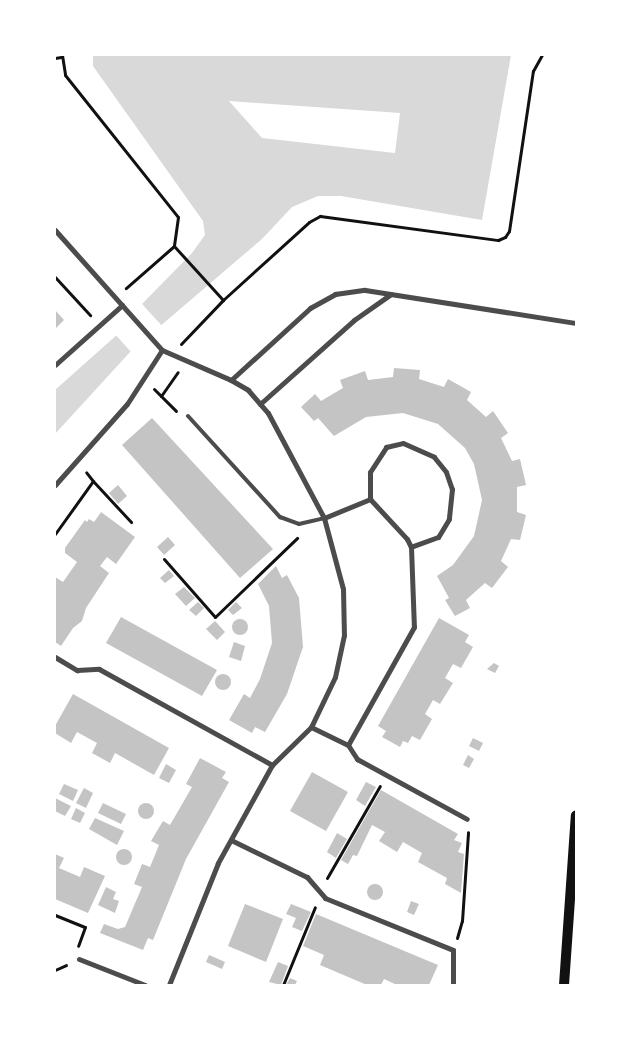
<!DOCTYPE html>
<style>
body{margin:0}
#map{position:relative;width:631px;height:1040px;overflow:hidden;background:#fff;font-family:Montserrat,sans-serif}
div>[style]{position:absolute}
[style*='--x']{left:calc(var(--x)*1px);top:calc(var(--y)*1px);width:calc(var(--w)*1px);rotate:calc(var(--a)*1deg)}
.water>*{inset:0;background:#d9d9d9}
.pier>*{inset:0;background:#fff}
.building>*{inset:0;background:#c4c4c4}
.round{border-radius:50%}
.path>*{height:3px;margin:-1.5px;padding:0 1.5px;transform-origin:1.5px;border-radius:1.5px;background:#111}
.service>*{height:4px;margin:-2px;padding:0 2px;transform-origin:2px;border-radius:2px;background:#4c4c4c}
.minor>*{height:5px;margin:-2.5px;padding:0 2.5px;transform-origin:2.5px;border-radius:2.5px;background:#4c4c4c}
.secondary>*{height:10px;margin:-5px;padding:0 5px;transform-origin:5px;border-radius:5px;background:#111}
span{translate:-50% -50%;white-space:nowrap;text-align:center;line-height:1.15;-webkit-text-stroke:4.5px #fff;paint-order:stroke}
.frame{position:absolute;inset:0;border:56px solid #fff;pointer-events:none}
</style>
<div id="map">
<div class="water">
<i style="clip-path:polygon(evenodd,93px 55px,511px 55px,482px 220px,341px 196px,318px 196px,292px 207px,262px 239px,131px 351px,55px 434px,55px 390px,146px 309px,142px 304px,192px 253px,205px 235px,203px 221px,93px 66px,93px 55px,229px 101px,400px 113px,395px 153px,262px 138px,229px 101px)"></i>
</div>
<div class="pier">
<i style="clip-path:polygon(142px 304px,163px 327px,132px 353px,114px 333px,143px 308px)"></i>
</div>
<div class="building">
<i style="clip-path:polygon(55px 310px,64px 320px,55px 329px)"></i>
<i style="clip-path:polygon(394px 368px,420px 370px,419px 379px,444px 387px,448px 379px,471px 392px,467px 400px,486px 417px,493px 411px,508px 433px,501px 438px,512px 461px,520px 459px,526px 485px,517px 487px,517px 512px,526px 515px,520px 540px,511px 539px,501px 561px,508px 567px,492px 588px,485px 583px,466px 600px,470px 608px,455px 616px,445px 600px,449px 598px,437px 576px,453px 565px,474px 536px,482px 500px,474px 464px,465px 448px,438px 424px,403px 413px,366px 417px,334px 436px,318px 418px,314px 421px,301px 407px,315px 394px,321px 401px,343px 388px,340px 380px,365px 371px,368px 380px,393px 377px)"></i>
<i style="clip-path:polygon(152px 418px,273px 549px,240px 578px,122px 445px)"></i>
<i style="clip-path:polygon(118px 485px,127px 496px,118px 504px,109px 493px)"></i>
<i style="clip-path:polygon(101px 512px,135px 537px,116px 564px,107px 557px,100px 566px,109px 573px,86px 608px,82px 621px,73px 628px,61px 646px,55px 642px,55px 577px,63px 582px,77px 562px,65px 553px,65px 548px,85px 520px,87px 522px,89px 519px,94px 522px)"></i>
<i style="clip-path:polygon(168px 537px,175px 545px,164px 555px,157px 547px)"></i>
<i style="clip-path:polygon(276px 566px,282px 578px,287px 575px,299px 598px,303px 647px,287px 694px,265px 732px,255px 727px,252px 733px,229px 720px,244px 694px,250px 698px,260px 679px,272px 643px,269px 606px,258px 584px)"></i>
<i style="clip-path:polygon(169px 570px,174px 576px,165px 583px,160px 578px)"></i>
<i style="clip-path:polygon(184px 587px,195px 598px,186px 606px,175px 594px)"></i>
<i style="clip-path:polygon(198px 602px,204px 608px,196px 616px,189px 610px)"></i>
<i style="clip-path:polygon(236px 602px,242px 608px,233px 615px,228px 610px)"></i>
<i style="clip-path:polygon(121px 617px,217px 670px,202px 696px,106px 643px)"></i>
<i style="clip-path:polygon(439px 618px,469px 635px,465px 642px,473px 647px,461px 668px,453px 664px,445px 678px,453px 683px,440px 704px,433px 700px,425px 714px,432px 719px,420px 740px,412px 736px,408px 743px,403px 741px,400px 747px,382px 737px,386px 731px,378px 726px)"></i>
<i class="round" style="left:232px;top:619px;width:16px;height:16px"></i>
<i style="clip-path:polygon(215px 621px,225px 632px,217px 640px,206px 629px)"></i>
<i style="clip-path:polygon(234px 642px,245px 646px,241px 661px,229px 657px)"></i>
<i style="clip-path:polygon(494px 663px,499px 666px,495px 673px,487px 669px)"></i>
<i class="round" style="left:215px;top:674px;width:16px;height:16px"></i>
<i style="clip-path:polygon(73px 694px,169px 748px,154px 775px,115px 753px,110px 763px,92px 753px,97px 743px,77px 732px,71px 743px,55px 733px,55px 726px)"></i>
<i style="clip-path:polygon(473px 738px,483px 743px,479px 751px,469px 746px)"></i>
<i style="clip-path:polygon(468px 755px,474px 759px,469px 768px,463px 765px)"></i>
<i style="clip-path:polygon(200px 758px,226px 772px,222px 778px,229px 782px,186px 859px,153px 940px,148px 938px,143px 950px,100px 933px,104px 924px,118px 929px,125px 927px,142px 887px,134px 884px,142px 864px,150px 867px,159px 845px,151px 841px,163px 821px,170px 825px,192px 787px,186px 784px)"></i>
<i style="clip-path:polygon(166px 764px,176px 770px,169px 783px,159px 778px)"></i>
<i style="clip-path:polygon(312px 772px,348px 792px,326px 831px,290px 811px)"></i>
<i style="clip-path:polygon(366px 782px,376px 787px,365px 806px,356px 800px)"></i>
<i style="clip-path:polygon(64px 784px,78px 790px,73px 801px,59px 794px)"></i>
<i style="clip-path:polygon(84px 788px,93px 793px,86px 808px,76px 803px)"></i>
<i style="clip-path:polygon(381px 790px,458px 834px,454px 840px,462px 843px,458px 852px,464px 854px,461px 893px,445px 884px,447px 878px,418px 862px,422px 853px,403px 842px,397px 852px,379px 841px,385px 832px,372px 825px,357px 856px,353px 855px,348px 864px,341px 860px)"></i>
<i style="clip-path:polygon(55px 798px,71px 806px,65px 816px,55px 811px)"></i>
<i style="clip-path:polygon(103px 803px,126px 814px,121px 824px,98px 813px)"></i>
<i class="round" style="left:138px;top:803px;width:16px;height:16px"></i>
<i style="clip-path:polygon(76px 808px,85px 813px,80px 823px,71px 819px)"></i>
<i style="clip-path:polygon(95px 818px,124px 831px,117px 845px,89px 829px)"></i>
<i style="clip-path:polygon(337px 833px,347px 839px,336px 858px,327px 852px)"></i>
<i class="round" style="left:116px;top:849px;width:16px;height:16px"></i>
<i style="clip-path:polygon(55px 854px,64px 858px,59px 868px,80px 877px,84px 867px,105px 876px,88px 913px,55px 899px)"></i>
<i class="round" style="left:367px;top:884px;width:16px;height:16px"></i>
<i style="clip-path:polygon(106px 887px,116px 892px,113px 899px,119px 901px,115px 913px,98px 905px)"></i>
<i style="clip-path:polygon(411px 901px,419px 904px,414px 915px,407px 912px)"></i>
<i style="clip-path:polygon(245px 904px,283px 919px,266px 962px,228px 946px)"></i>
<i style="clip-path:polygon(291px 904px,311px 912px,302px 931px,292px 927px,296px 918px,286px 914px)"></i>
<i style="clip-path:polygon(316px 914px,438px 965px,429px 985px,397px 985px,384px 979px,381px 985px,367px 985px,320px 965px,324px 955px,303px 946px)"></i>
<i style="clip-path:polygon(209px 955px,225px 962px,222px 969px,206px 962px)"></i>
<i style="clip-path:polygon(278px 962px,288px 966px,281px 985px,269px 982px)"></i>
<i style="clip-path:polygon(290px 978px,297px 981px,295px 985px,286px 985px)"></i>
</div>
<div class="path">
<i style="--x:62;--y:55;--w:20;--a:81"></i>
<i style="--x:65;--y:75;--w:181;--a:51.5"></i>
<i style="--x:178;--y:217;--w:29;--a:98"></i>
<i style="--x:174;--y:246;--w:64;--a:138.8"></i>
<i style="--x:55;--y:58;--w:6;--a:-9"></i>
<i style="--x:174;--y:246;--w:73;--a:47.8"></i>
<i style="--x:55;--y:277;--w:52;--a:47.4"></i>
<i style="--x:181;--y:344;--w:61;--a:-46.3"></i>
<i style="--x:223;--y:300;--w:116;--a:-42.2"></i>
<i style="--x:309;--y:222;--w:13;--a:-29"></i>
<i style="--x:320;--y:216;--w:180;--a:7.7"></i>
<i style="--x:498;--y:240;--w:8;--a:-23"></i>
<i style="--x:505;--y:237;--w:7;--a:-56"></i>
<i style="--x:509;--y:231;--w:162;--a:-81.5"></i>
<i style="--x:533;--y:71;--w:18;--a:-61"></i>
<i style="--x:154;--y:389;--w:31;--a:45"></i>
<i style="--x:161;--y:396;--w:29;--a:-55"></i>
<i style="--x:93;--y:481;--w:56;--a:47.2"></i>
<i style="--x:55;--y:534;--w:65;--a:-54.4"></i>
<i style="--x:93;--y:481;--w:11;--a:-128"></i>
<i style="--x:164;--y:559;--w:77;--a:48.7"></i>
<i style="--x:215;--y:617;--w:114;--a:-43.9"></i>
<i style="--x:327;--y:878;--w:106;--a:-60.1"></i>
<i style="--x:55;--y:915;--w:32;--a:22"></i>
<i style="--x:85;--y:927;--w:20;--a:110"></i>
<i style="--x:457;--y:938;--w:18;--a:-74"></i>
<i style="--x:462;--y:921;--w:89;--a:-86.1"></i>
<i style="--x:55;--y:970;--w:12;--a:-24"></i>
<i style="--x:283;--y:985;--w:84;--a:-67.7"></i>
</div>
<div class="service">
<i style="--x:188;--y:416;--w:137;--a:47.7"></i>
<i style="--x:280;--y:517;--w:20;--a:20"></i>
<i style="--x:299;--y:524;--w:26;--a:-13"></i>
</div>
<div class="minor">
<i style="--x:55;--y:230;--w:161;--a:48.3"></i>
<i style="--x:162;--y:350;--w:75;--a:23.5"></i>
<i style="--x:231;--y:380;--w:20;--a:30"></i>
<i style="--x:248;--y:390;--w:30;--a:49"></i>
<i style="--x:268;--y:413;--w:119;--a:61.9"></i>
<i style="--x:324;--y:518;--w:73;--a:75"></i>
<i style="--x:343;--y:589;--w:46;--a:88.8"></i>
<i style="--x:344;--y:635;--w:43;--a:102.1"></i>
<i style="--x:335;--y:677;--w:55;--a:115.6"></i>
<i style="--x:311;--y:727;--w:54;--a:135.7"></i>
<i style="--x:272;--y:765;--w:112;--a:118.9"></i>
<i style="--x:218;--y:863;--w:131;--a:111.9"></i>
<i style="--x:55;--y:365;--w:90;--a:-41.8"></i>
<i style="--x:231;--y:380;--w:107;--a:-42.3"></i>
<i style="--x:310;--y:308;--w:29;--a:-29"></i>
<i style="--x:335;--y:294;--w:30;--a:-8"></i>
<i style="--x:365;--y:290;--w:214;--a:8.9"></i>
<i style="--x:260;--y:404;--w:126;--a:-41.8"></i>
<i style="--x:354;--y:320;--w:45;--a:-35.1"></i>
<i style="--x:55;--y:485;--w:108;--a:-48.4"></i>
<i style="--x:127;--y:404;--w:64;--a:-57.1"></i>
<i style="--x:370;--y:499;--w:27;--a:-90"></i>
<i style="--x:370;--y:472;--w:30;--a:-57"></i>
<i style="--x:386;--y:447;--w:17;--a:-13"></i>
<i style="--x:403;--y:443;--w:34;--a:24"></i>
<i style="--x:434;--y:457;--w:19;--a:51"></i>
<i style="--x:446;--y:472;--w:18;--a:71"></i>
<i style="--x:452;--y:489;--w:30;--a:96"></i>
<i style="--x:449;--y:519;--w:21;--a:121"></i>
<i style="--x:438;--y:537;--w:29;--a:160"></i>
<i style="--x:324;--y:518;--w:50;--a:-22.4"></i>
<i style="--x:370;--y:499;--w:54;--a:47.2"></i>
<i style="--x:407;--y:539;--w:9;--a:63"></i>
<i style="--x:411;--y:547;--w:80;--a:87.9"></i>
<i style="--x:414;--y:627;--w:135;--a:119.2"></i>
<i style="--x:55;--y:657;--w:26;--a:31"></i>
<i style="--x:77;--y:670;--w:22;--a:-3"></i>
<i style="--x:99;--y:669;--w:198;--a:29"></i>
<i style="--x:311;--y:727;--w:41;--a:25.9"></i>
<i style="--x:348;--y:745;--w:17;--a:57"></i>
<i style="--x:357;--y:759;--w:125;--a:28.6"></i>
<i style="--x:231;--y:840;--w:85;--a:26"></i>
<i style="--x:307;--y:877;--w:28;--a:49"></i>
<i style="--x:325;--y:898;--w:138;--a:22.1"></i>
<i style="--x:453;--y:950;--w:35;--a:90"></i>
<i style="--x:79;--y:959;--w:71;--a:21.5"></i>
</div>
<div class="secondary">
<i style="--x:564;--y:985;--w:170;--a:-86"></i>
</div>
<div class="frame"></div>
</div>
